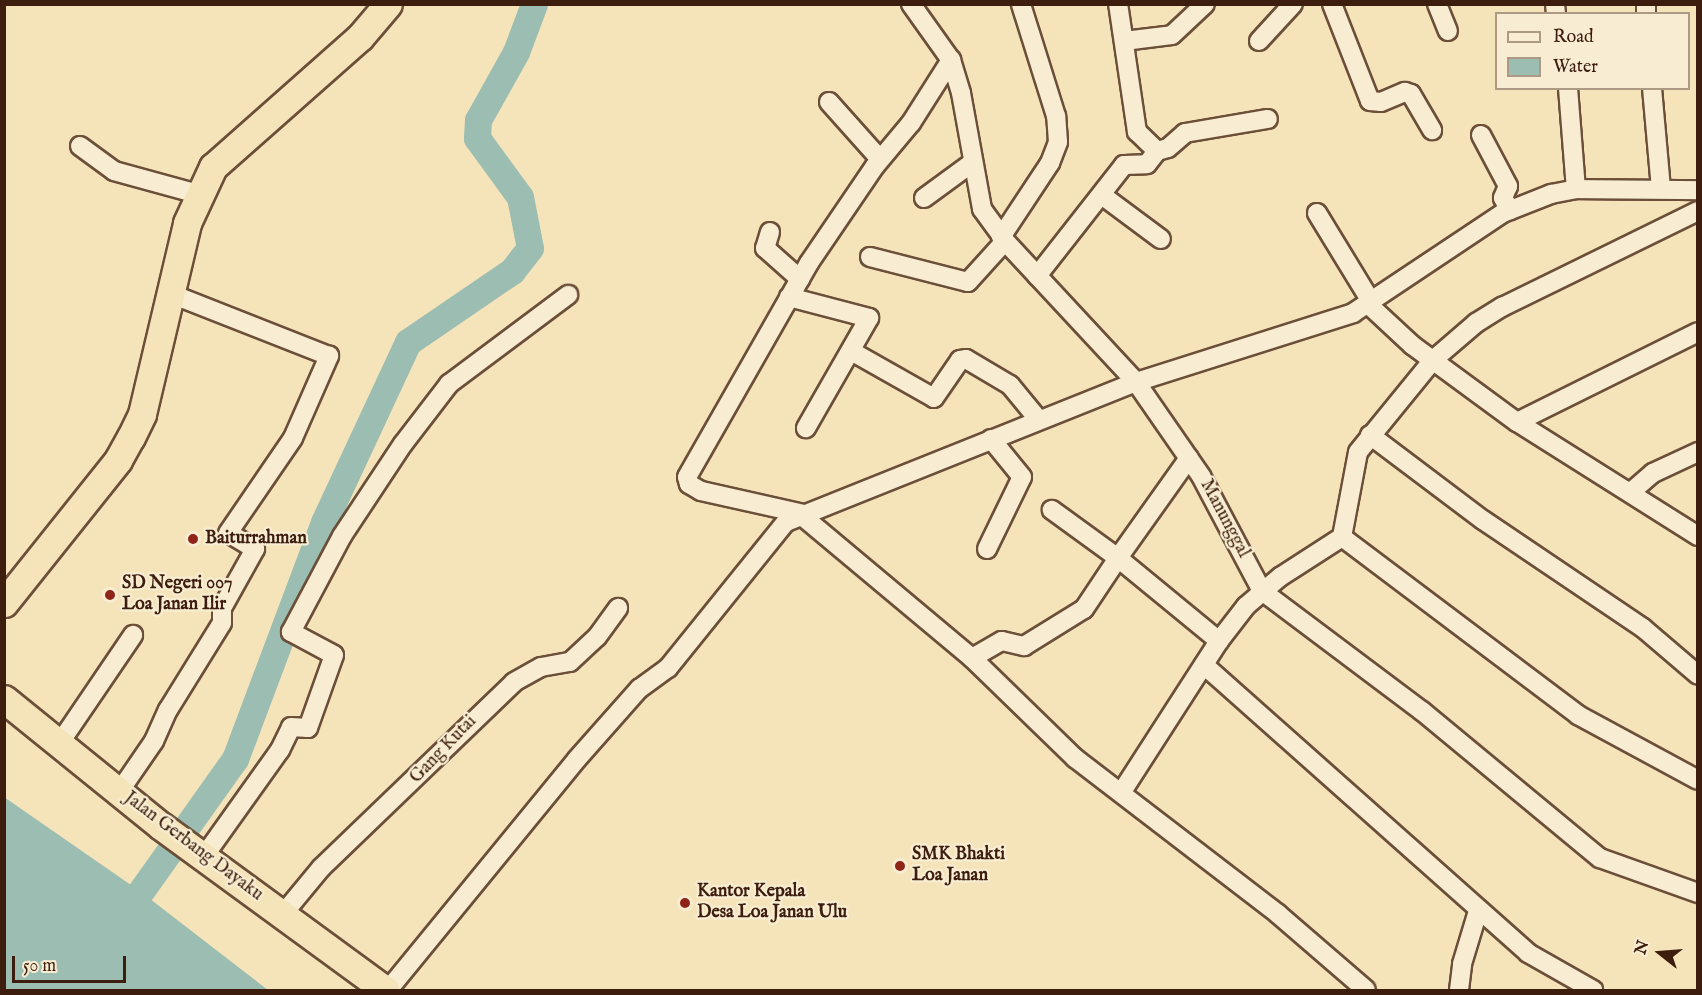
<!DOCTYPE html>
<style>
body{margin:0}
#map{position:relative;width:1702px;height:995px;overflow:hidden;background:#f5e3ba;font-family:"IM FELL English",serif}
div>[style]{position:absolute}
[style*='--x']{left:calc(var(--x)*1px);top:calc(var(--y)*1px);width:calc(var(--w)*1px);rotate:calc(var(--a)*1deg)}
.water>*{inset:0;background:#9cbeb2}
.river>*{height:27px;margin:-13.5px;padding:0 13.5px;transform-origin:13.5px;border-radius:13.5px;background:#9cbeb2}
.roads{filter:drop-shadow(2px 0 #6b4f39) drop-shadow(-2px 0 #6b4f39) drop-shadow(0 2px #6b4f39) drop-shadow(0 -2px #6b4f39)}
.minor>*{height:18px;margin:-9px;padding:0 9px;transform-origin:9px;border-radius:9px;background:#f8edd2}
.highway>*{height:27px;margin:-13.5px;padding:0 13.5px;transform-origin:13.5px;border-radius:13.5px;background:#f5e3ba}
.dots>*{width:16px;height:16px;translate:-50% -50%;box-sizing:border-box;border:3px solid #f8edd2;border-radius:50%}
span{translate:-50% -50%;white-space:nowrap;text-align:center;line-height:1.15;-webkit-text-stroke:4.5px #f8edd2;paint-order:stroke}
.street-label{font-size:18px;color:#3d1e0e}
.poi-label{font-size:18px;color:#3d1e0e;font-weight:700}
.left{translate:0 -50%;text-align:left}
.frame{position:absolute;inset:0;border:6px solid #3d1e0e;pointer-events:none}
.legend{position:absolute;left:1495px;top:12px;width:195px;height:78px;box-sizing:border-box;background:#f8edd2;border:2px solid #ad9a84;margin:0;padding:8px 10px;list-style:none;font-size:18px;color:#3d1e0e}
.legend li{display:flex;align-items:center;gap:12px;height:30px}
.legend b{width:30px;border:2px solid #ad9a84}
.north{position:absolute;left:1630px;top:923px;width:60px;height:60px;-webkit-text-stroke:4px #f8edd2;paint-order:stroke;rotate:287deg;font-size:16px;font-weight:700;line-height:24px;text-align:center;color:#3d1e0e}
.north::after{content:'';display:block;margin:auto;width:21px;height:27px;background:#3d1e0e;clip-path:polygon(50% 0,100% 100%,50% 72%,0 100%)}
.scale{position:absolute;left:12px;top:956px;width:114px;height:27px;box-sizing:border-box;border:3px solid #3d1e0e;border-top:0;padding-left:8px;font-size:18px;line-height:21px;white-space:nowrap;color:#3d1e0e;-webkit-text-stroke:4px #f8edd2;paint-order:stroke}
</style>
<div id="map">
<div class="water">
<i style="clip-path:polygon(4px 797px,141px 892px,268px 990px,5px 990px)"></i>
</div>
<div class="river">
<i style="--x:119;--y:922;--w:200;--a:-54.6"></i>
<i style="--x:235;--y:759;--w:253;--a:-69.4"></i>
<i style="--x:324;--y:522;--w:199;--a:-65"></i>
<i style="--x:408;--y:342;--w:126;--a:-34.3"></i>
<i style="--x:512;--y:271;--w:29;--a:-52"></i>
<i style="--x:530;--y:248;--w:52;--a:-101.1"></i>
<i style="--x:520;--y:197;--w:73;--a:-126.1"></i>
<i style="--x:477;--y:138;--w:18;--a:-87"></i>
<i style="--x:478;--y:120;--w:78;--a:-60.8"></i>
<i style="--x:516;--y:52;--w:51;--a:-69.4"></i>
</div>
<div class="roads">
<div class="minor">
<i style="--x:911;--y:4;--w:69;--a:54.5"></i>
<i style="--x:951;--y:60;--w:34;--a:73"></i>
<i style="--x:961;--y:93;--w:118;--a:79.7"></i>
<i style="--x:982;--y:209;--w:39;--a:54"></i>
<i style="--x:1005;--y:241;--w:192;--a:47.1"></i>
<i style="--x:1136;--y:382;--w:114;--a:55.3"></i>
<i style="--x:1201;--y:476;--w:130;--a:62.1"></i>
<i style="--x:1262;--y:591;--w:200;--a:36.9"></i>
<i style="--x:1422;--y:711;--w:231;--a:39.6"></i>
<i style="--x:1600;--y:858;--w:104;--a:19.7"></i>
<i style="--x:1332;--y:4;--w:104;--a:68.6"></i>
<i style="--x:1370;--y:101;--w:11;--a:5"></i>
<i style="--x:1381;--y:102;--w:26;--a:-23"></i>
<i style="--x:1405;--y:92;--w:6;--a:18"></i>
<i style="--x:1411;--y:94;--w:42;--a:59.7"></i>
<i style="--x:1437;--y:4;--w:29;--a:68"></i>
<i style="--x:1555;--y:4;--w:10;--a:84"></i>
<i style="--x:1646;--y:4;--w:10;--a:90"></i>
<i style="--x:1124;--y:41;--w:48;--a:-7.1"></i>
<i style="--x:1172;--y:35;--w:45;--a:-43.2"></i>
<i style="--x:1259;--y:41;--w:50;--a:-47.4"></i>
<i style="--x:1568;--y:88;--w:101;--a:85.5"></i>
<i style="--x:1652;--y:88;--w:101;--a:84.9"></i>
<i style="--x:829;--y:102;--w:76;--a:48.2"></i>
<i style="--x:1481;--y:135;--w:58;--a:62.1"></i>
<i style="--x:1508;--y:186;--w:13;--a:113"></i>
<i style="--x:1503;--y:198;--w:14;--a:60"></i>
<i style="--x:80;--y:146;--w:42;--a:36.3"></i>
<i style="--x:114;--y:171;--w:87;--a:15.3"></i>
<i style="--x:1157;--y:151;--w:11;--a:-15"></i>
<i style="--x:1168;--y:148;--w:23;--a:-41"></i>
<i style="--x:1185;--y:133;--w:84;--a:-9.6"></i>
<i style="--x:1103;--y:196;--w:72;--a:36.6"></i>
<i style="--x:924;--y:198;--w:61;--a:-36.3"></i>
<i style="--x:1317;--y:213;--w:105;--a:58.6"></i>
<i style="--x:770;--y:232;--w:17;--a:107"></i>
<i style="--x:765;--y:248;--w:47;--a:41.5"></i>
<i style="--x:1001;--y:237;--w:89;--a:-56.5"></i>
<i style="--x:1050;--y:163;--w:22;--a:-69"></i>
<i style="--x:1058;--y:142;--w:26;--a:-94"></i>
<i style="--x:1056;--y:116;--w:117;--a:-107.4"></i>
<i style="--x:870;--y:257;--w:101;--a:14.3"></i>
<i style="--x:968;--y:282;--w:55;--a:-47.9"></i>
<i style="--x:1037;--y:276;--w:141;--a:-51.9"></i>
<i style="--x:1124;--y:165;--w:23;--a:-2"></i>
<i style="--x:1147;--y:164;--w:16;--a:-52"></i>
<i style="--x:1157;--y:151;--w:28;--a:-136"></i>
<i style="--x:1137;--y:132;--w:129;--a:-98.4"></i>
<i style="--x:789;--y:297;--w:83;--a:14.7"></i>
<i style="--x:869;--y:318;--w:127;--a:119.8"></i>
<i style="--x:1369;--y:305;--w:59;--a:42.9"></i>
<i style="--x:1412;--y:345;--w:130;--a:36.3"></i>
<i style="--x:1517;--y:422;--w:214;--a:32.2"></i>
<i style="--x:851;--y:351;--w:95;--a:29.5"></i>
<i style="--x:934;--y:398;--w:46;--a:-55.6"></i>
<i style="--x:960;--y:360;--w:6;--a:-9"></i>
<i style="--x:966;--y:359;--w:51;--a:30.6"></i>
<i style="--x:1010;--y:385;--w:44;--a:50.5"></i>
<i style="--x:1517;--y:422;--w:202;--a:-26.4"></i>
<i style="--x:1370;--y:435;--w:141;--a:37"></i>
<i style="--x:1483;--y:520;--w:193;--a:34"></i>
<i style="--x:1643;--y:628;--w:72;--a:40.5"></i>
<i style="--x:1189;--y:458;--w:123;--a:125.4"></i>
<i style="--x:1118;--y:558;--w:131;--a:39.4"></i>
<i style="--x:1631;--y:492;--w:29;--a:-41"></i>
<i style="--x:1653;--y:473;--w:50;--a:-25"></i>
<i style="--x:804;--y:514;--w:106;--a:-167.4"></i>
<i style="--x:701;--y:491;--w:14;--a:-150"></i>
<i style="--x:689;--y:484;--w:7;--a:-106"></i>
<i style="--x:687;--y:477;--w:246;--a:-60.3"></i>
<i style="--x:809;--y:263;--w:117;--a:-55.8"></i>
<i style="--x:875;--y:166;--w:56;--a:-50.1"></i>
<i style="--x:911;--y:123;--w:75;--a:-57.6"></i>
<i style="--x:801;--y:515;--w:223;--a:39.9"></i>
<i style="--x:972;--y:658;--w:144;--a:44.2"></i>
<i style="--x:1075;--y:758;--w:256;--a:37.5"></i>
<i style="--x:1278;--y:914;--w:116;--a:40.8"></i>
<i style="--x:1342;--y:537;--w:296;--a:37"></i>
<i style="--x:1578;--y:715;--w:136;--a:28.4"></i>
<i style="--x:987;--y:549;--w:80;--a:-64.1"></i>
<i style="--x:1022;--y:477;--w:49;--a:-129.2"></i>
<i style="--x:972;--y:658;--w:34;--a:-30"></i>
<i style="--x:1002;--y:641;--w:23;--a:13"></i>
<i style="--x:1024;--y:646;--w:70;--a:-31.7"></i>
<i style="--x:1084;--y:609;--w:61;--a:-56.3"></i>
<i style="--x:1118;--y:558;--w:82;--a:-144"></i>
<i style="--x:1204;--y:665;--w:433;--a:41.6"></i>
<i style="--x:1528;--y:953;--w:75;--a:29.6"></i>
<i style="--x:59;--y:744;--w:132;--a:-55.8"></i>
<i style="--x:119;--y:792;--w:62;--a:-55.5"></i>
<i style="--x:154;--y:741;--w:34;--a:-66"></i>
<i style="--x:168;--y:710;--w:102;--a:-58.2"></i>
<i style="--x:222;--y:623;--w:15;--a:-90"></i>
<i style="--x:222;--y:608;--w:68;--a:-60.8"></i>
<i style="--x:255;--y:549;--w:31;--a:-149"></i>
<i style="--x:228;--y:533;--w:115;--a:-55.6"></i>
<i style="--x:293;--y:438;--w:90;--a:-66.3"></i>
<i style="--x:329;--y:356;--w:169;--a:-158.5"></i>
<i style="--x:1121;--y:793;--w:181;--a:-57.2"></i>
<i style="--x:1219;--y:641;--w:44;--a:-52.4"></i>
<i style="--x:1246;--y:606;--w:45;--a:-40.5"></i>
<i style="--x:1280;--y:577;--w:74;--a:-32.8"></i>
<i style="--x:1342;--y:537;--w:86;--a:-79.3"></i>
<i style="--x:1358;--y:452;--w:119;--a:-50.8"></i>
<i style="--x:1433;--y:360;--w:57;--a:-40.7"></i>
<i style="--x:1476;--y:323;--w:31;--a:-32"></i>
<i style="--x:1502;--y:307;--w:218;--a:-26.1"></i>
<i style="--x:205;--y:855;--w:129;--a:-54.5"></i>
<i style="--x:280;--y:750;--w:25;--a:-64"></i>
<i style="--x:291;--y:727;--w:17;--a:3"></i>
<i style="--x:308;--y:728;--w:77;--a:-70.4"></i>
<i style="--x:334;--y:655;--w:49;--a:-151.9"></i>
<i style="--x:291;--y:632;--w:109;--a:-62"></i>
<i style="--x:342;--y:536;--w:110;--a:-56.5"></i>
<i style="--x:403;--y:444;--w:76;--a:-52.5"></i>
<i style="--x:449;--y:384;--w:149;--a:-36.8"></i>
<i style="--x:283;--y:914;--w:60;--a:-50.4"></i>
<i style="--x:321;--y:868;--w:268;--a:-43.9"></i>
<i style="--x:514;--y:682;--w:31;--a:-29"></i>
<i style="--x:541;--y:667;--w:29;--a:-10"></i>
<i style="--x:570;--y:662;--w:37;--a:-43"></i>
<i style="--x:597;--y:637;--w:36;--a:-54"></i>
<i style="--x:388;--y:990;--w:298;--a:-50.7"></i>
<i style="--x:577;--y:759;--w:94;--a:-48.5"></i>
<i style="--x:639;--y:689;--w:36;--a:-36"></i>
<i style="--x:668;--y:668;--w:188;--a:-51.1"></i>
<i style="--x:786;--y:522;--w:377;--a:-21.8"></i>
<i style="--x:1136;--y:382;--w:228;--a:-17.6"></i>
<i style="--x:1353;--y:313;--w:180;--a:-33.7"></i>
<i style="--x:1503;--y:213;--w:52;--a:-21.6"></i>
<i style="--x:1551;--y:194;--w:25;--a:-11"></i>
<i style="--x:1576;--y:189;--w:122;--a:0.5"></i>
<i style="--x:1459;--y:990;--w:26;--a:-83"></i>
<i style="--x:1462;--y:964;--w:55;--a:-73.2"></i>
</div>
<div class="highway">
<i style="--x:4;--y:603;--w:183;--a:-51.4"></i>
<i style="--x:118;--y:460;--w:26;--a:-61"></i>
<i style="--x:131;--y:437;--w:25;--a:-64"></i>
<i style="--x:142;--y:414;--w:196;--a:-76.7"></i>
<i style="--x:187;--y:223;--w:62;--a:-65.1"></i>
<i style="--x:213;--y:167;--w:196;--a:-41.5"></i>
<i style="--x:360;--y:37;--w:43;--a:-49.7"></i>
<i style="--x:4;--y:699;--w:202;--a:39"></i>
<i style="--x:161;--y:826;--w:278;--a:36.2"></i>
</div>
</div>
<div class="dots">
<i style="left:193px;top:539px;background:#8f2418"></i>
<i style="left:110px;top:595px;background:#8f2418"></i>
<i style="left:900px;top:866px;background:#8f2418"></i>
<i style="left:685px;top:903px;background:#8f2418"></i>
</div>
<div class="street-label">
<span style="left:1224px;top:519px;rotate:62deg">Manunggal</span>
<span style="left:444px;top:750px;rotate:-46deg">Gang Kutai</span>
<span style="left:193px;top:847px;rotate:37deg">Jalan Gerbang Dayaku</span>
</div>
<div class="poi-label">
<span class="left" style="left:205px;top:539px">Baiturrahman</span>
<span class="left" style="left:122px;top:595px">SD Negeri 007<br>Loa Janan Ilir</span>
<span class="left" style="left:912px;top:866px">SMK Bhakti<br>Loa Janan</span>
<span class="left" style="left:697px;top:903px">Kantor Kepala<br>Desa Loa Janan Ulu</span>
</div>
<div class="frame"></div>
<ul class="legend">
<li><b style="height:8px;background:#f8edd2"></b>Road</li>
<li><b style="height:16px;background:#9cbeb2"></b>Water</li>
</ul>
<div class="north">N</div>
<div class="scale">50 m</div>
</div>
